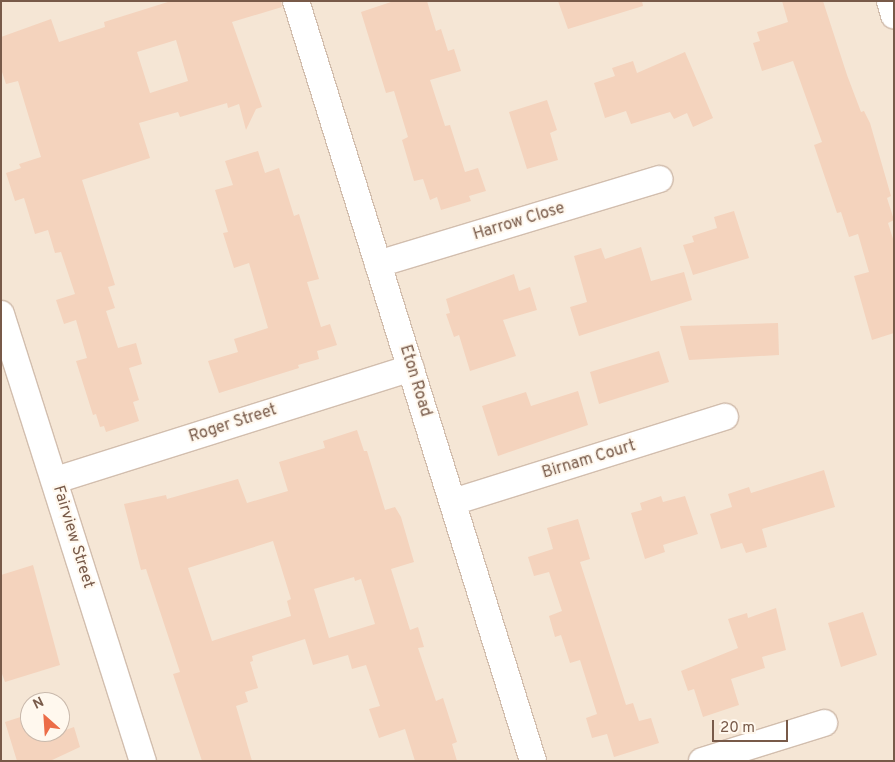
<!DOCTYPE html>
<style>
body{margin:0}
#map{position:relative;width:895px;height:762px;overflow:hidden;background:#fdf5e7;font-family:Overpass,sans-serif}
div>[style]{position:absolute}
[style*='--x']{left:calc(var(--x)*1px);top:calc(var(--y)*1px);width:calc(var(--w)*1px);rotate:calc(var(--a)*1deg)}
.residential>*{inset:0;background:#f5e6d5}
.building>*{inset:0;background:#f4d3bd}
.roads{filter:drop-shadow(1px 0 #d2beae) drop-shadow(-1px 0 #d2beae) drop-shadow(0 1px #d2beae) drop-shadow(0 -1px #d2beae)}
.street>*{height:26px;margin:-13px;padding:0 13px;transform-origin:13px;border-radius:13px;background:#fff}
span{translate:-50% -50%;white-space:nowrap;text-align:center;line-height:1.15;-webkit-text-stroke:4px #fff8ee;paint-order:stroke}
.street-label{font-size:16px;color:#785a49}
.frame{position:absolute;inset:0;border:2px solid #785a49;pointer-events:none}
.north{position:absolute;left:20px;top:692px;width:50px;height:50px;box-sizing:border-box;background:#fff8ee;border:1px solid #c9b9ac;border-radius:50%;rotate:334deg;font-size:14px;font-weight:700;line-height:20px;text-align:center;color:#785a49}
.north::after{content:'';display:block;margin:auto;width:18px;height:22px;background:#ec6c47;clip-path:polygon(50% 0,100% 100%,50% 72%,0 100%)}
.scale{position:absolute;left:712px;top:720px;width:76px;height:22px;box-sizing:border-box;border:2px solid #785a49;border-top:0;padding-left:6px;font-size:15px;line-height:18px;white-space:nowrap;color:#785a49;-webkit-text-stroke:4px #fff8ee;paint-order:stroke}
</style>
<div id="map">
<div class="residential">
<i style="clip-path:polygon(evenodd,1px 1px,894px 1px,894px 761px,1px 761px,1px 1px,30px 702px,60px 702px,60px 732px,30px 732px,30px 702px)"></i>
</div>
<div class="building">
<i style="clip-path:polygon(evenodd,171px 1px,281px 1px,282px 7px,232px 22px,262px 107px,256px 109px,246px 130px,239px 104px,228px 108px,227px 103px,180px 117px,178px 112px,139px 123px,150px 158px,82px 180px,115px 285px,108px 287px,115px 308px,106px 311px,118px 348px,136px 343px,142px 364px,129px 368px,139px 400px,133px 402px,139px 421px,106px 432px,104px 426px,100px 427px,96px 414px,93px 415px,76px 361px,87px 358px,76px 320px,64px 324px,56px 300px,75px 294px,61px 252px,55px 253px,48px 230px,35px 234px,24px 198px,15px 201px,6px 173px,21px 168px,19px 164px,41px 157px,18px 81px,6px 84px,1px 69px,1px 37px,51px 19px,59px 42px,105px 27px,104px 22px,171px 1px,176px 40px,188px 81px,150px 93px,137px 52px,176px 40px)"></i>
<i style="clip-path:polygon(394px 1px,427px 1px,436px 31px,441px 29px,448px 51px,454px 49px,461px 71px,430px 80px,445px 126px,450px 125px,465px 172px,478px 168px,486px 191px,469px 196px,471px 201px,441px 210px,437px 197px,430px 200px,423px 179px,414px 181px,402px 140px,408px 137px,394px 91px,386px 93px,361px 12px)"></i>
<i style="clip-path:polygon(558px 1px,642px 1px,643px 6px,568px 29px)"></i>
<i style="clip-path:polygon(782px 1px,823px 1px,847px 75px,861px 112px,864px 111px,870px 123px,891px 196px,887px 198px,894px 220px,888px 223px,894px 242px,894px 333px,872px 340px,854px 276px,869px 272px,858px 234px,849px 237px,841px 212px,837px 213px,814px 145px,822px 142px,793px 61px,762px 71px,753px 43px,760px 41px,757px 32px,788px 22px)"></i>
<i style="clip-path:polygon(685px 52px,713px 118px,693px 127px,687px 113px,674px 119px,670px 112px,631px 124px,626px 111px,605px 118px,594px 83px,615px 76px,612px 68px,633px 61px,637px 73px)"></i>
<i style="clip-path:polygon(547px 100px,557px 130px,550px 133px,558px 160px,527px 169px,509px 112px)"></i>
<i style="clip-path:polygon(258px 151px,265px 173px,279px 168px,294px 216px,299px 214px,319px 279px,307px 282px,321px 327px,330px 324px,337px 345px,317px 351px,319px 359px,298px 365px,299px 368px,219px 393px,208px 361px,238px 352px,234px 339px,268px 328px,249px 263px,234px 268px,223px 233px,228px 232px,215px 190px,233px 185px,225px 161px)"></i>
<i style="clip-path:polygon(734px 211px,749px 258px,693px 275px,683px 245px,694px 242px,692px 236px,717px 228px,714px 217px)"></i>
<i style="clip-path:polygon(641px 247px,651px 281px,684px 272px,692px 300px,579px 336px,570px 307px,587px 302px,574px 256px,601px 248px,605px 259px)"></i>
<i style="clip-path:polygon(514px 274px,519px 291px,530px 287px,537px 310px,503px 320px,516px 356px,470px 371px,459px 335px,454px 337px,446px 314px,450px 313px,446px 299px)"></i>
<i style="clip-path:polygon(778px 323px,779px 355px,689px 360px,680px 326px)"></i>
<i style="clip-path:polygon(659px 351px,669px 382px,599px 404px,590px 372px)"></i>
<i style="clip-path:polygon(578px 391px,588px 425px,498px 456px,482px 406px,526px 392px,531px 406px)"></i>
<i style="clip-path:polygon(evenodd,357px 430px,364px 451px,367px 451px,385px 510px,395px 507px,401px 517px,414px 562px,391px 569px,410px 630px,418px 627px,424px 647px,418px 648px,436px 701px,443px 698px,457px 742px,452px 744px,457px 761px,415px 761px,405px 729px,379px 738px,369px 709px,380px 706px,366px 665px,352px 669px,348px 655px,313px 665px,305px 639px,252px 656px,253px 661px,250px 662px,258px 688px,245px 692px,248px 702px,236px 706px,252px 761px,202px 761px,173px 674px,180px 672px,146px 569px,141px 570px,124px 504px,166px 495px,167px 499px,238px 479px,247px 503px,288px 491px,279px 462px,325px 448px,323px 441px,357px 430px,273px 541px,291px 599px,287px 601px,291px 616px,212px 641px,188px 568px,273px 541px,357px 430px,354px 577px,355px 581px,361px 579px,375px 624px,329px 638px,314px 589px,354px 577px)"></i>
<i style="clip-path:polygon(824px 470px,835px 507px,762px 529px,767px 547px,746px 553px,742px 543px,721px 549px,710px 514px,732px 507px,728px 494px,749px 487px,751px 493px)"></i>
<i style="clip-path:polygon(661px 496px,663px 502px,685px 496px,698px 534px,663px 545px,665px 552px,645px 559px,631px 513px,642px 510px,640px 503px)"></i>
<i style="clip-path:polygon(578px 519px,590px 559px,580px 562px,626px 705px,633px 703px,639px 721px,651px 718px,659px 743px,614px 757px,607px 734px,592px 738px,586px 718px,597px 714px,580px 660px,570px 663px,561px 635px,555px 637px,549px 616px,562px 611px,549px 572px,534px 576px,528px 557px,553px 549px,547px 528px)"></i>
<i style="clip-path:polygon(33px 565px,60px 665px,5px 682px,1px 671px,1px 575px)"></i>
<i style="clip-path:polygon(776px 608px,786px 650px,762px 657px,765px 668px,731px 679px,739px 705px,703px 717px,694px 689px,688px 691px,681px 671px,738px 648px,728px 619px,747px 613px,748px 618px)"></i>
<i style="clip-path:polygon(863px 612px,877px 655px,841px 667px,828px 623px)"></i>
<i style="clip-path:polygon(30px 714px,30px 732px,60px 732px,74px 727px,80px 747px,50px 761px,17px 761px,5px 722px)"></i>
</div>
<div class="roads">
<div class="street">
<i style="--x:296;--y:1;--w:796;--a:72.68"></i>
<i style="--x:890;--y:1;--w:15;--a:74"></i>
<i style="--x:378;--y:264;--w:294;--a:-16.8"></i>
<i style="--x:1;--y:314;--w:469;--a:72.4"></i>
<i style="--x:56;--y:480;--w:372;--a:-17.5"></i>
<i style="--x:453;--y:502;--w:285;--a:-17.4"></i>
<i style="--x:702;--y:761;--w:128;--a:-17.3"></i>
</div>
</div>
<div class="street-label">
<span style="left:519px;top:222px;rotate:-17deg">Harrow Close</span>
<span style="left:415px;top:381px;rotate:73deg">Eton Road</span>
<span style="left:233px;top:424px;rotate:-18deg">Roger Street</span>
<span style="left:589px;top:460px;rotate:-17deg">Birnam Court</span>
<span style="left:73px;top:537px;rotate:73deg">Fairview Street</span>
</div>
<div class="frame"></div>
<div class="north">N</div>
<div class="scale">20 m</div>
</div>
